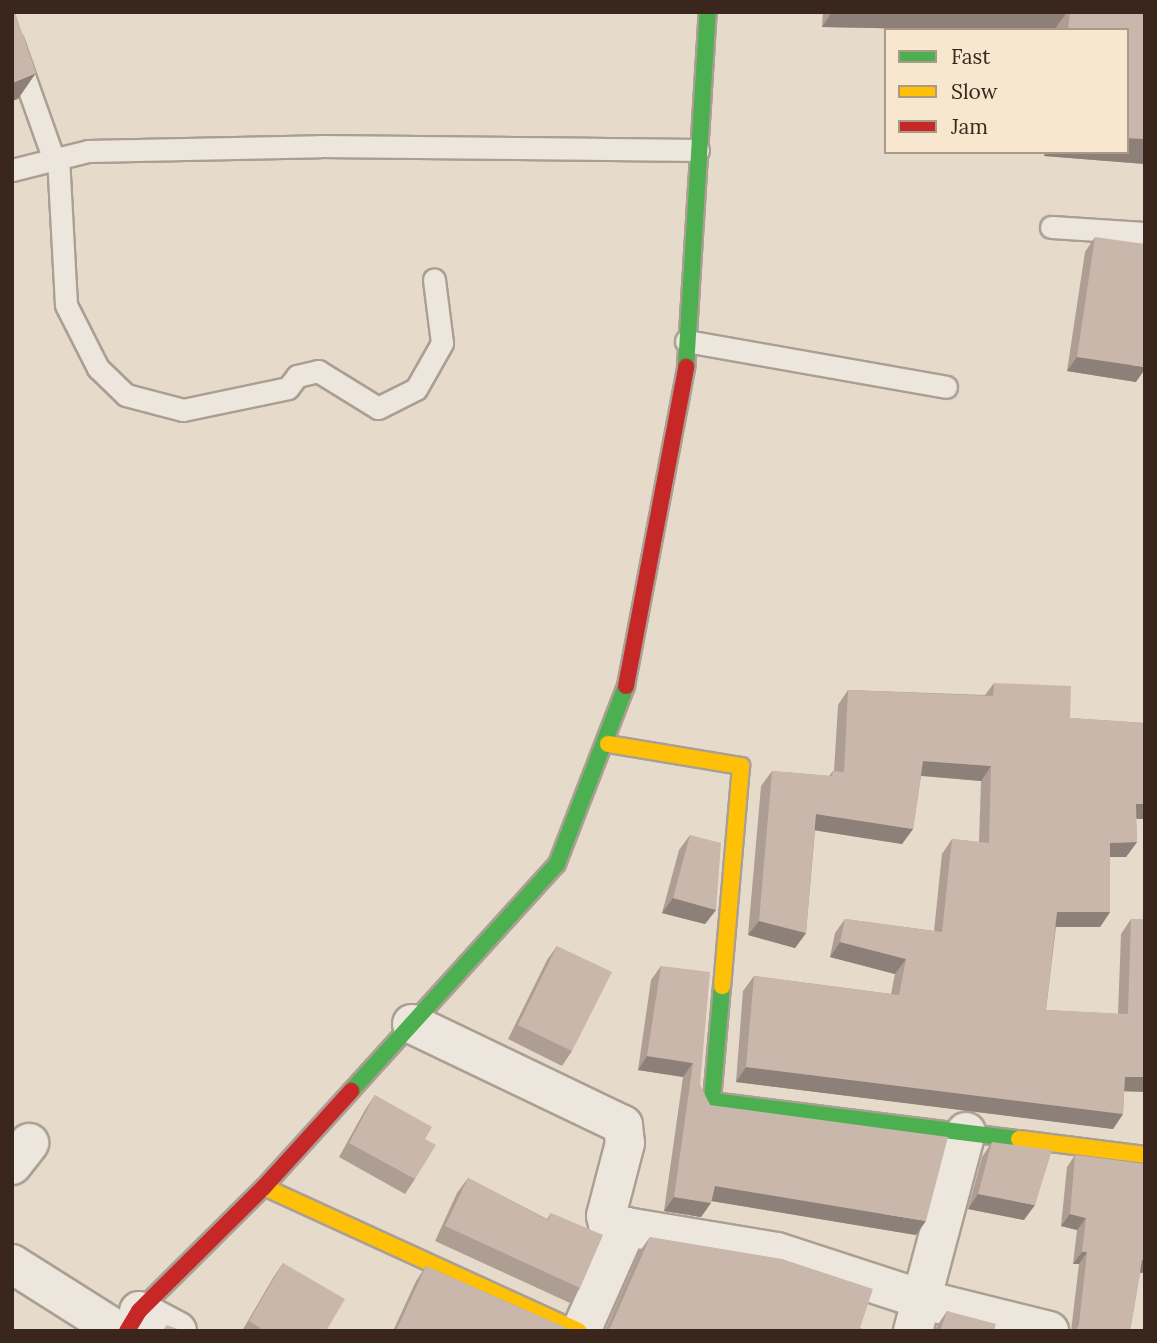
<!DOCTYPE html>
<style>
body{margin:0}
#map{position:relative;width:1157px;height:1343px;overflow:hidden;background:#e6daca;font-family:Lora,serif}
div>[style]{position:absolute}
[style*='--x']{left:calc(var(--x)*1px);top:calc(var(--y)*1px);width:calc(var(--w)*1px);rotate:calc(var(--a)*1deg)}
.roads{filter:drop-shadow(2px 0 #ab9f94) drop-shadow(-2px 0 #ab9f94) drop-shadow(0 2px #ab9f94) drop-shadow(0 -2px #ab9f94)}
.lane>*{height:21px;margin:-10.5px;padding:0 10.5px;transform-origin:10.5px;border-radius:10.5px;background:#ede6dd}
.street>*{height:38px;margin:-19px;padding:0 19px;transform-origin:19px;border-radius:19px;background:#ede6dd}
.fast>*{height:16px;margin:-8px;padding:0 8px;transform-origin:8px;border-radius:8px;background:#4caf50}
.slow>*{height:16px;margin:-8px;padding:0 8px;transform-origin:8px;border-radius:8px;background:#ffc107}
.jam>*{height:16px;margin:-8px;padding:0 8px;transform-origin:8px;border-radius:8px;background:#c62828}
.wall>*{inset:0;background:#ae9d93}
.shaded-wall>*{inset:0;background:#8d8078}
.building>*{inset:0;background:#cab7ab}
span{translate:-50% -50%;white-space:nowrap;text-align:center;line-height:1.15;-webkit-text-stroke:5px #f8e7cf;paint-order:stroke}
.frame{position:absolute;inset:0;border:14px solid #3a261c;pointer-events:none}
.legend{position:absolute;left:884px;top:28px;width:245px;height:126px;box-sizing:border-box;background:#f8e7cf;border:2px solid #ac9a87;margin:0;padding:9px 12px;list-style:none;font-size:21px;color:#3a261c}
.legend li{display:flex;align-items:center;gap:14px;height:35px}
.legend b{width:35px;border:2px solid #ac9a87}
</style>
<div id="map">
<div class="roads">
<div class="lane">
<i style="--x:12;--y:42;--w:122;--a:70.4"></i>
<i style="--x:58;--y:157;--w:148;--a:86.9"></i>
<i style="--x:66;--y:305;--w:71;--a:63.1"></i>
<i style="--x:98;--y:368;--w:39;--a:44"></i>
<i style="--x:126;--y:395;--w:59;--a:14.7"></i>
<i style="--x:183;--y:410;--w:107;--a:-11.8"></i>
<i style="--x:288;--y:388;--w:15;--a:-53"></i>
<i style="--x:297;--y:376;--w:22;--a:-13"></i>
<i style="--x:318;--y:371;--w:70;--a:31.7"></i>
<i style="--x:378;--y:408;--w:42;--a:-26.6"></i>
<i style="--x:416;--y:389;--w:53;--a:-60.5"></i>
<i style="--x:442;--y:343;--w:64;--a:-97.2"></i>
<i style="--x:12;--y:170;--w:78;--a:-14"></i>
<i style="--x:88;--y:151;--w:232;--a:-1.2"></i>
<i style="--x:320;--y:146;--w:378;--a:0.6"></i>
<i style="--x:1051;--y:227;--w:94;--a:3.7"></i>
<i style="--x:686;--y:341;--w:264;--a:10"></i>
</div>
<div class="street">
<i style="--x:412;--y:1024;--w:234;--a:25.6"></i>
<i style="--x:623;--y:1125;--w:18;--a:84"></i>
<i style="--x:625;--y:1143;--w:75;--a:104.6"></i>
<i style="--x:606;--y:1216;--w:8;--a:76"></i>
<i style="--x:608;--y:1224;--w:171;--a:9.4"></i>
<i style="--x:777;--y:1252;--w:155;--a:18.1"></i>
<i style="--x:924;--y:1300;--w:129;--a:13.9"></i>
<i style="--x:12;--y:1165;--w:28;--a:-52"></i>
<i style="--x:12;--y:1264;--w:125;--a:32.3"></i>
<i style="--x:139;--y:1311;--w:43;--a:27.8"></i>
<i style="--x:581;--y:1331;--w:114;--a:-66.1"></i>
<i style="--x:913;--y:1331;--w:206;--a:-75.1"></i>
</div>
<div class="fast">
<i style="--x:686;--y:367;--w:356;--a:-86.5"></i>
<i style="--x:722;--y:986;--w:115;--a:95"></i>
<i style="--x:712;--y:1101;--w:309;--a:7.1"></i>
<i style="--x:351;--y:1091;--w:307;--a:-47.8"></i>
<i style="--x:557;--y:864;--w:191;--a:-68.8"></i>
</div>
<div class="slow">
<i style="--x:608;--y:744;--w:135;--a:9.4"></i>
<i style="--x:741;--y:766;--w:221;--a:94.9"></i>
<i style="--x:1019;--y:1139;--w:127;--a:7.2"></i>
<i style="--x:264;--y:1187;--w:346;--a:24.6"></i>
</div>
<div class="jam">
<i style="--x:626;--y:686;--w:325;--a:-79.3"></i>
<i style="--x:127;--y:1331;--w:23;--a:-59"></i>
<i style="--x:139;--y:1311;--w:176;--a:-44.8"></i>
<i style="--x:264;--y:1187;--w:130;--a:-47.8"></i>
</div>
</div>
<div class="wall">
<i style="clip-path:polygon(823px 12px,1145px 12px,1145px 164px,1044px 156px,1044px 152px,1127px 152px,1127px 30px,976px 30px,822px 27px)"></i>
<i style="clip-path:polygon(1095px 237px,1136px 382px,1067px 371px,1085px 252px)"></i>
<i style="clip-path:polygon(994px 683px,1070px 718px,1145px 723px,1145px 819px,1136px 819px,1137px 842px,1126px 857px,1110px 857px,1110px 912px,1100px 927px,1056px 927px,1046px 1010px,1118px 1014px,1121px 934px,1131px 919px,1145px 919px,1124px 1092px,1123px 1114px,1113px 1129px,736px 1082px,743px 991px,754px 976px,891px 994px,895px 974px,830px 957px,835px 933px,845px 919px,934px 931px,942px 854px,952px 839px,979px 842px,981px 781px,921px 776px,913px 829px,902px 844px,815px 830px,806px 933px,795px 948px,748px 935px,761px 786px,772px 771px,829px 776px,833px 771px,834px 771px,838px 705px,848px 690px,985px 695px)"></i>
<i style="clip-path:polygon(690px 835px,716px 910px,705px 924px,662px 913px,679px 850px)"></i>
<i style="clip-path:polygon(557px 946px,572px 1051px,562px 1066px,508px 1039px,547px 960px)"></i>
<i style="clip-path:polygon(661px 966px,700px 1085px,710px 1105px,916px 1235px,712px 1201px,701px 1217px,664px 1211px,683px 1077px,638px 1070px,651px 980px)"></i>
<i style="clip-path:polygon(375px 1095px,425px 1139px,415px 1179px,405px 1194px,339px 1157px,365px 1110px)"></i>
<i style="clip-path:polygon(992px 1142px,1024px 1220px,968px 1209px,982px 1157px)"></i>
<i style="clip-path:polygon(1075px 1155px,1145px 1164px,1145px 1273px,1140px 1273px,1130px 1331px,1071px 1331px,1079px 1264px,1073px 1264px,1077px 1230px,1061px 1226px,1067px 1167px)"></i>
<i style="clip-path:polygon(468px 1178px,547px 1219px,551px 1213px,580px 1288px,570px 1303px,435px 1241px,457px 1193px)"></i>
<i style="clip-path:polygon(650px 1237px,860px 1328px,868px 1331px,605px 1331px,640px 1251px)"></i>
<i style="clip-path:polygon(283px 1263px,326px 1331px,242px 1331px,273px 1278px)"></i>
<i style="clip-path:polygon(426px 1266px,573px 1331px,393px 1331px,416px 1281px)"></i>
<i style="clip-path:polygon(947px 1311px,994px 1331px,935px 1331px,937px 1326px)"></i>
</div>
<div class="shaded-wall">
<i style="clip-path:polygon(832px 12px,1067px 12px,1054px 30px,976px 30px,822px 27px)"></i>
<i style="clip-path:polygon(36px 73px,18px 99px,12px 101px,12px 83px)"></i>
<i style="clip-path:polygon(1127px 138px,1145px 139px,1145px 164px,1044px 156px,1047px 152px,1127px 152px)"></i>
<i style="clip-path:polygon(1077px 357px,1145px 367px,1145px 369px,1136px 382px,1067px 371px)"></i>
<i style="clip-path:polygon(923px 761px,991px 766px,981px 781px,913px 775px)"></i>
<i style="clip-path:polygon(1136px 804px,1145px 804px,1145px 819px,1126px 818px)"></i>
<i style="clip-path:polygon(816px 814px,913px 829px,902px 844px,806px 829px)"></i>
<i style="clip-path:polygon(1137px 842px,1126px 857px,1100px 857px,1110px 843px)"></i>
<i style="clip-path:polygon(673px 898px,716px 910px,705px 924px,662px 913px)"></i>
<i style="clip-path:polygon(1057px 912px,1110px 912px,1100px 927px,1047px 927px)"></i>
<i style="clip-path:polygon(759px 921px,806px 933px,795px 948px,748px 935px)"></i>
<i style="clip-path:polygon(840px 942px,906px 959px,895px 974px,830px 957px)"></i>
<i style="clip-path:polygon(647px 1056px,693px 1063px,683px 1077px,638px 1070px)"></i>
<i style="clip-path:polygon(746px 1067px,1123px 1114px,1113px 1129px,736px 1082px)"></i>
<i style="clip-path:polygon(1125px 1077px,1145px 1077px,1145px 1092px,1114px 1091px)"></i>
<i style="clip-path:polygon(715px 1186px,926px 1221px,916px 1235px,705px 1200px)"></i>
<i style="clip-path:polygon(978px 1194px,1035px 1205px,1024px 1220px,968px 1209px)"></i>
<i style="clip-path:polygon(674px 1197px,711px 1203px,701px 1217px,664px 1211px)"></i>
<i style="clip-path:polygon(1070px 1214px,1086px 1218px,1077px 1230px,1061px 1226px)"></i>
<i style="clip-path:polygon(1082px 1252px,1087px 1252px,1079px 1264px,1073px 1264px)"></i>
<i style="clip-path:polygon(1142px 1260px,1145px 1260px,1145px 1273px,1134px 1272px)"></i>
</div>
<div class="building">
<i style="clip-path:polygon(12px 12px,15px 12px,36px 73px,12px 83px)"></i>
<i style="clip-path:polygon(1070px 12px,1145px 12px,1145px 139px,1127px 138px,1127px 30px,1068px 30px)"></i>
<i style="clip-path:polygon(1095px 237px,1145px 244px,1145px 367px,1077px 357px)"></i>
<i style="clip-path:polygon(994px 683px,1071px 686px,1070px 718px,1145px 723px,1145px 804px,1136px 804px,1137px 842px,1110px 843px,1110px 912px,1057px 912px,1046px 1010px,1128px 1014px,1131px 919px,1145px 919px,1145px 1077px,1125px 1077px,1123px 1114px,746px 1067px,754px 976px,899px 995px,906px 959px,840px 942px,845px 919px,942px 932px,952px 839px,989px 843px,991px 766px,923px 761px,913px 829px,816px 814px,806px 933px,759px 921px,772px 771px,832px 776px,833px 771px,844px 772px,848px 690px,993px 696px)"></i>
<i style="clip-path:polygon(690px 835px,721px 843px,716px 910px,673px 898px)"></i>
<i style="clip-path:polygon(557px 946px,612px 972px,572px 1051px,518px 1025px)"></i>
<i style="clip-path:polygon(661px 966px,710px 972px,700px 1085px,710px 1105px,948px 1137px,926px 1221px,715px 1186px,711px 1203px,674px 1197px,693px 1063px,647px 1056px)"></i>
<i style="clip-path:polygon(375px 1095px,432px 1127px,425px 1139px,436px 1145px,415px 1179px,349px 1143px)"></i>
<i style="clip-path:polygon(992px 1142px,1052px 1150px,1035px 1205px,978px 1194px)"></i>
<i style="clip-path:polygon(1075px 1155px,1145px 1164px,1145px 1260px,1142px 1260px,1130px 1331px,1076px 1331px,1079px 1324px,1087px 1252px,1082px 1252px,1086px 1218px,1070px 1214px)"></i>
<i style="clip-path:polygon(468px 1178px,548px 1220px,551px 1213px,603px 1235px,580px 1288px,445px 1226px)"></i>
<i style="clip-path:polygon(650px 1237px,782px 1259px,873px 1289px,860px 1328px,868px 1331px,607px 1331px,611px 1326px)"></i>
<i style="clip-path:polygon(283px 1263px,345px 1299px,326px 1331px,265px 1331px,249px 1321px)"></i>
<i style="clip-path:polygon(426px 1266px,573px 1331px,396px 1331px)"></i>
<i style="clip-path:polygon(947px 1311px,996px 1324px,994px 1331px,940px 1331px)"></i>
<i style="clip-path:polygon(167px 1325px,183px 1331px,162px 1331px)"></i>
</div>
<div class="frame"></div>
<ul class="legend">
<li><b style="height:9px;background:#4caf50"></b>Fast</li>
<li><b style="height:9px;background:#ffc107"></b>Slow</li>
<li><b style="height:9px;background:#c62828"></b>Jam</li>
</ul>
</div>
